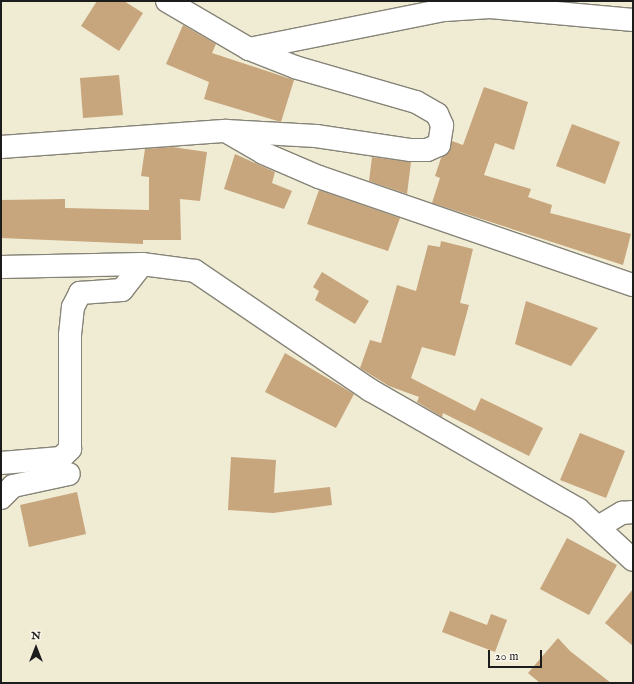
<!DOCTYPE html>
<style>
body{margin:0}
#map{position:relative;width:634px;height:684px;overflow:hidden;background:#f0ebd3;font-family:"IM FELL English",serif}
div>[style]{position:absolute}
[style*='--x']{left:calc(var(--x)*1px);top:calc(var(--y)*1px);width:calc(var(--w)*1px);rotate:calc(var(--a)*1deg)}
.building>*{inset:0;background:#c7a57d}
.roads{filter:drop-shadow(1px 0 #868478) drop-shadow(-1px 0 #868478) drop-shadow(0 1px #868478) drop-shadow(0 -1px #868478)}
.minor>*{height:22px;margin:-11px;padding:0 11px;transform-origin:11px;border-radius:11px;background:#fff}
span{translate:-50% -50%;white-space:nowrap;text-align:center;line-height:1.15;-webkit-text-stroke:3px #fbf7ec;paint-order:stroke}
.frame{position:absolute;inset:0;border:2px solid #1c1c1c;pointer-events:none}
.north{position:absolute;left:16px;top:628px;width:40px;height:40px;-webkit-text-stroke:3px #fbf7ec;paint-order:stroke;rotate:0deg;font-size:11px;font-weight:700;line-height:16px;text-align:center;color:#1c1c1c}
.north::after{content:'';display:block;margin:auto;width:14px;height:18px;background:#1c1c1c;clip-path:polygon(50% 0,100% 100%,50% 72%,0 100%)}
.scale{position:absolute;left:488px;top:650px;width:54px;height:18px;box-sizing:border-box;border:2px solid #1c1c1c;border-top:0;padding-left:5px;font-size:12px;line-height:14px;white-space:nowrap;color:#1c1c1c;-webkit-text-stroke:3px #fbf7ec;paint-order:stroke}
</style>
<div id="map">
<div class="building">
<i style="clip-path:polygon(97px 1px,124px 1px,143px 13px,119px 51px,81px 26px)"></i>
<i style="clip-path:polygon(183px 25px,216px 44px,212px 53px,294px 80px,281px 122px,204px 99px,209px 82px,166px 64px)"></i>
<i style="clip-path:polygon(119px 75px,123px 115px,83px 118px,80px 78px)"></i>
<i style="clip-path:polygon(484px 87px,528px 102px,514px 150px,495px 143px,484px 175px,531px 189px,528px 197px,552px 205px,550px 213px,631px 234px,623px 265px,432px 203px,440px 178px,435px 176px,441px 158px,449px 152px,452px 141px,463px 145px)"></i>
<i style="clip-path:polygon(572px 124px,620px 142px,605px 184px,556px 166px)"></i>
<i style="clip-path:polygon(172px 147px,207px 152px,200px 201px,180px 199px,181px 240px,143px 240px,143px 244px,1px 238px,1px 200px,65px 199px,65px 208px,149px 210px,149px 177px,141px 176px,145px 149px)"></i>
<i style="clip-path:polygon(235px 154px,275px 172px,272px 183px,292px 191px,284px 209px,224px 189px)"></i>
<i style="clip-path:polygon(372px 157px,411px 162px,407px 194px,369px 181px)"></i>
<i style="clip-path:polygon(319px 190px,400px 218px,388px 251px,307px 224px)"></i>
<i style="clip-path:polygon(441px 241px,473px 249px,460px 303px,469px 305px,455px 356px,422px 347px,411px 378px,475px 411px,481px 398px,543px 428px,529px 456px,443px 413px,442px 417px,417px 402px,419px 397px,389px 386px,360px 368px,370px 340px,381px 343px,397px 285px,416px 291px,428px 245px,440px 247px)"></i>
<i style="clip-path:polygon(322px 272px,369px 301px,355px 324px,315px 300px,319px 291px,313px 287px)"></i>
<i style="clip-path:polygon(526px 301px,598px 328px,571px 366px,515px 344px)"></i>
<i style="clip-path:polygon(285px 353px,354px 394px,336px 428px,265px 392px)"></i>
<i style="clip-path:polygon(580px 433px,625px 451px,606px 498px,560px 480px)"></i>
<i style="clip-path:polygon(231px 457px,276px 460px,274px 493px,330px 487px,332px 505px,273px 513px,228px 510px)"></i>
<i style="clip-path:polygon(77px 492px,86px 534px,29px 547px,20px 505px)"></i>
<i style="clip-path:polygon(567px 538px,617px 565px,589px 615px,540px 589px)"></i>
<i style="clip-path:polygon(633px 589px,633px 646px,605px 623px)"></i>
<i style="clip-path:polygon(450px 611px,487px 625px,491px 614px,507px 620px,495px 652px,442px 632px)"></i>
<i style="clip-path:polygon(558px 638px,570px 651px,611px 683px,540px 683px,528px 673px)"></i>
</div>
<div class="roads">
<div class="minor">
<i style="--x:167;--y:1;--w:95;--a:30.3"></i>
<i style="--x:249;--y:49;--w:200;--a:-11.3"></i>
<i style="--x:445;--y:10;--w:45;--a:-3.8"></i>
<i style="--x:490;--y:7;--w:144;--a:5.2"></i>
<i style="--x:229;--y:133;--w:39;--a:30"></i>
<i style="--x:263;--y:153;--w:61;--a:23.2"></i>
<i style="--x:319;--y:177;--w:332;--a:19"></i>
<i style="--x:1;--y:147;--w:226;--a:-4.1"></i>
<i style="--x:226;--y:131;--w:90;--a:3.2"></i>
<i style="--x:316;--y:136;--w:96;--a:8.4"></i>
<i style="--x:411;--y:150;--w:16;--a:0"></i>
<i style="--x:427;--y:150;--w:13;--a:-23"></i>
<i style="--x:439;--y:145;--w:20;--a:-81"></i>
<i style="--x:442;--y:125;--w:12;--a:-114"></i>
<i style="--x:437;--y:114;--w:24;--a:-150"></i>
<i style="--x:416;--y:102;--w:126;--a:-163.9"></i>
<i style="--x:295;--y:67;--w:49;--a:-158.6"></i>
<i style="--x:1;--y:267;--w:141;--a:-1.2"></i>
<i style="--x:142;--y:264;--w:53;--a:7.5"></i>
<i style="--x:195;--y:271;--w:212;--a:34.2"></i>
<i style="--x:370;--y:390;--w:240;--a:29.8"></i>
<i style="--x:578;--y:509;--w:75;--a:42.8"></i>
<i style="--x:1;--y:463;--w:60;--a:-4.8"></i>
<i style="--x:61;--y:458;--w:13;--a:-45"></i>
<i style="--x:70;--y:449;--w:114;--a:-90"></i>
<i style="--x:70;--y:335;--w:28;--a:-84"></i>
<i style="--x:73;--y:307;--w:16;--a:-63"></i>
<i style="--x:80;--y:293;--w:42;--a:-4.1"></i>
<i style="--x:122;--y:290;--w:33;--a:-52"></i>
<i style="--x:1;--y:498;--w:17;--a:-45"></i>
<i style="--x:13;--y:486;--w:57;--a:-12.1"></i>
<i style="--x:600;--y:526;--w:26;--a:-31"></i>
<i style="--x:622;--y:513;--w:11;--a:-5"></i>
</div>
</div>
<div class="frame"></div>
<div class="north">N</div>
<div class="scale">20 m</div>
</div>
